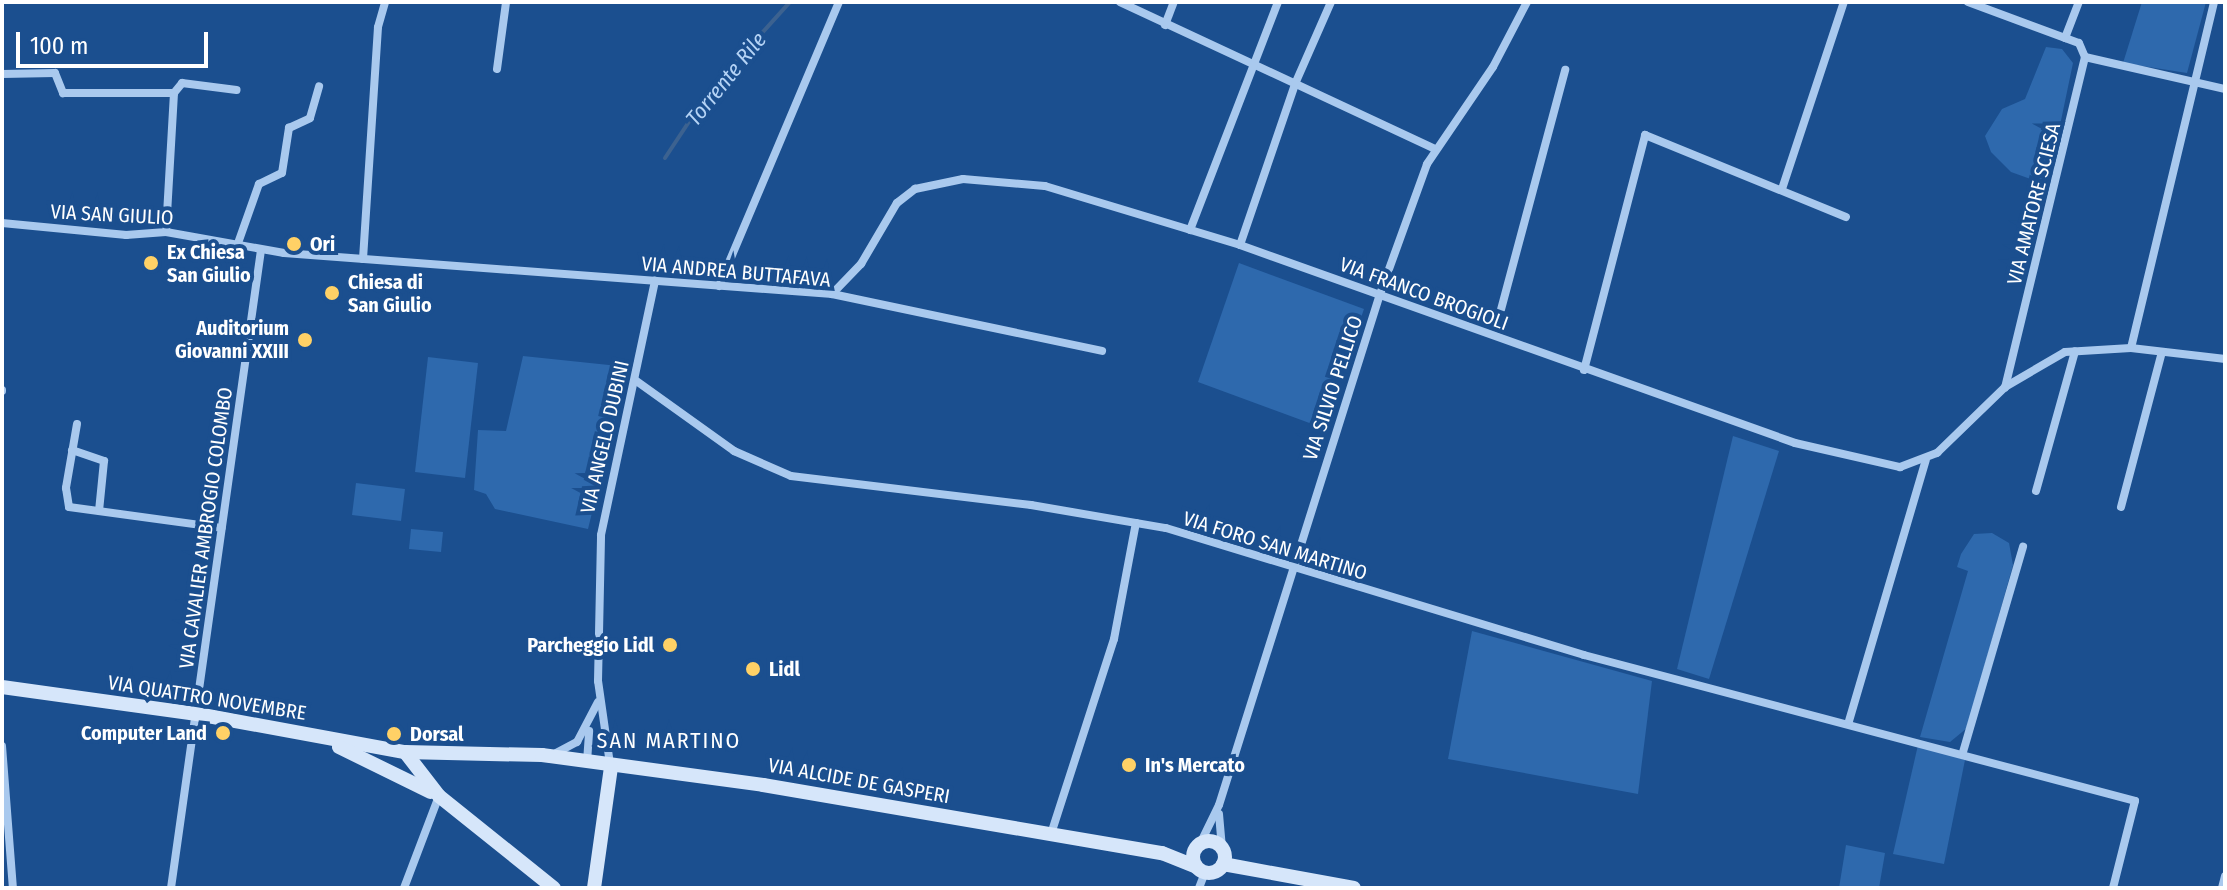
<!DOCTYPE html>
<style>
body{margin:0}
#map{position:relative;width:2227px;height:890px;overflow:hidden;background:#1b4f8f;font-family:"Fira Sans Condensed",sans-serif}
div>[style]{position:absolute}
[style*='--x']{left:calc(var(--x)*1px);top:calc(var(--y)*1px);width:calc(var(--w)*1px);rotate:calc(var(--a)*1deg)}
.green>*{inset:0;background:#2e69ad}
.stream>*{height:4px;margin:-2px;padding:0 2px;transform-origin:2px;border-radius:2px;background:#3c6290}
.street-tunnel>*{height:8px;margin-top:-4px;transform-origin:0;background:repeating-linear-gradient(90deg,#3d69a0 0 8px,transparent 0 12px)}
.street>*{height:8px;margin:-4px;padding:0 4px;transform-origin:4px;border-radius:4px;background:#a9c9ee}
.secondary>*{height:14px;margin:-7px;padding:0 7px;transform-origin:7px;border-radius:7px;background:#d6e6fa}
.secondary>.ring{margin:-7px;padding:0;box-sizing:content-box;background:none;border:14px solid #d6e6fa;border-radius:50%}
.dots>*{width:22px;height:22px;translate:-50% -50%;box-sizing:border-box;border:4px solid #1b4f8f;border-radius:50%}
span{translate:-50% -50%;white-space:nowrap;text-align:center;line-height:1.15;-webkit-text-stroke:8px #1b4f8f;paint-order:stroke}
.street-label{font-size:20px;color:#fff}
.poi-label{font-size:20px;color:#fff;font-weight:700}
.left{translate:0 -50%;text-align:left}
.right{translate:-100% -50%;text-align:right}
.water-label{font-size:22px;color:#b5d3f5;font-style:italic}
.neighbourhood-label{font-size:22px;color:#fff;letter-spacing:2px}
.frame{position:absolute;inset:0;border:4px solid #fff;pointer-events:none}
.scale{position:absolute;left:16px;top:32px;width:192px;height:36px;box-sizing:border-box;border:4px solid #fff;border-top:0;padding-left:10px;font-size:24px;line-height:28px;white-space:nowrap;color:#fff;-webkit-text-stroke:6px #1b4f8f;paint-order:stroke}
</style>
<div id="map">
<div class="green">
<i style="clip-path:polygon(2142px 2px,2206px 2px,2187px 73px,2123px 63px)"></i>
<i style="clip-path:polygon(2046px 47px,2062px 49px,2073px 63px,2049px 178px,2039px 182px,2011px 172px,1991px 152px,1985px 136px,2002px 109px,2025px 99px)"></i>
<i style="clip-path:polygon(1239px 263px,1364px 309px,1323px 428px,1198px 382px)"></i>
<i style="clip-path:polygon(523px 356px,628px 367px,588px 529px,495px 509px,486px 494px,474px 490px,478px 430px,506px 431px)"></i>
<i style="clip-path:polygon(428px 357px,478px 363px,465px 478px,415px 472px)"></i>
<i style="clip-path:polygon(1733px 436px,1779px 451px,1709px 679px,1677px 669px)"></i>
<i style="clip-path:polygon(356px 483px,405px 489px,401px 521px,352px 515px)"></i>
<i style="clip-path:polygon(411px 529px,443px 532px,441px 552px,409px 549px)"></i>
<i style="clip-path:polygon(1992px 533px,2009px 543px,2013px 565px,1967px 728px,1950px 742px,1920px 737px,1968px 571px,1957px 567px,1961px 554px,1974px 534px)"></i>
<i style="clip-path:polygon(1472px 631px,1652px 681px,1638px 794px,1448px 759px)"></i>
<i style="clip-path:polygon(1918px 745px,1965px 760px,1944px 864px,1893px 854px)"></i>
<i style="clip-path:polygon(1846px 845px,1885px 853px,1879px 888px,1839px 888px)"></i>
</div>
<div class="stream">
<i style="--x:665;--y:158;--w:78;--a:-56.5"></i>
<i style="--x:708;--y:93;--w:122;--a:-48"></i>
</div>
<div class="street-tunnel">
<i style="--x:1496;--y:330;--w:13;--a:-77"></i>
</div>
<div class="street">
<i style="--x:1120;--y:2;--w:348;--a:25"></i>
<i style="--x:1968;--y:2;--w:118;--a:20.3"></i>
<i style="--x:2079;--y:43;--w:15;--a:67"></i>
<i style="--x:2085;--y:57;--w:340;--a:103.6"></i>
<i style="--x:1165;--y:25;--w:25;--a:-69"></i>
<i style="--x:2065;--y:38;--w:39;--a:-69"></i>
<i style="--x:2085;--y:57;--w:144;--a:12.9"></i>
<i style="--x:497;--y:69;--w:68;--a:-82.3"></i>
<i style="--x:2;--y:74;--w:53;--a:-1.1"></i>
<i style="--x:55;--y:73;--w:22;--a:68"></i>
<i style="--x:63;--y:93;--w:111;--a:0"></i>
<i style="--x:174;--y:93;--w:139;--a:93.3"></i>
<i style="--x:174;--y:93;--w:13;--a:-51"></i>
<i style="--x:182;--y:83;--w:55;--a:7.3"></i>
<i style="--x:1782;--y:189;--w:197;--a:-71.7"></i>
<i style="--x:2;--y:223;--w:125;--a:5.5"></i>
<i style="--x:126;--y:235;--w:40;--a:-4.3"></i>
<i style="--x:166;--y:232;--w:120;--a:10.1"></i>
<i style="--x:284;--y:253;--w:550;--a:4.28"></i>
<i style="--x:832;--y:294;--w:276;--a:11.9"></i>
<i style="--x:1190;--y:230;--w:244;--a:-68.9"></i>
<i style="--x:1240;--y:245;--w:170;--a:-71.1"></i>
<i style="--x:1295;--y:84;--w:90;--a:-66.3"></i>
<i style="--x:237;--y:246;--w:66;--a:-70.5"></i>
<i style="--x:259;--y:184;--w:25;--a:-26"></i>
<i style="--x:282;--y:173;--w:46;--a:-81.2"></i>
<i style="--x:289;--y:128;--w:23;--a:-25"></i>
<i style="--x:310;--y:118;--w:33;--a:-74"></i>
<i style="--x:363;--y:259;--w:232;--a:-86.3"></i>
<i style="--x:378;--y:27;--w:26;--a:-74"></i>
<i style="--x:719;--y:286;--w:308;--a:-67.1"></i>
<i style="--x:832;--y:294;--w:42;--a:-46"></i>
<i style="--x:861;--y:264;--w:71;--a:-59.5"></i>
<i style="--x:897;--y:203;--w:23;--a:-38"></i>
<i style="--x:915;--y:189;--w:49;--a:-11.8"></i>
<i style="--x:963;--y:179;--w:82;--a:4.9"></i>
<i style="--x:1045;--y:186;--w:204;--a:16.8"></i>
<i style="--x:1240;--y:245;--w:589;--a:19.63"></i>
<i style="--x:1795;--y:443;--w:108;--a:12.9"></i>
<i style="--x:1900;--y:467;--w:40;--a:-21"></i>
<i style="--x:1937;--y:453;--w:95;--a:-44.1"></i>
<i style="--x:2005;--y:387;--w:69;--a:-30.3"></i>
<i style="--x:2065;--y:352;--w:66;--a:-3.5"></i>
<i style="--x:2131;--y:348;--w:95;--a:6.7"></i>
<i style="--x:1499;--y:317;--w:256;--a:-75"></i>
<i style="--x:2131;--y:348;--w:356;--a:-76.5"></i>
<i style="--x:1584;--y:370;--w:243;--a:-75.4"></i>
<i style="--x:1645;--y:135;--w:217;--a:22.2"></i>
<i style="--x:635;--y:380;--w:122;--a:35.6"></i>
<i style="--x:734;--y:451;--w:62;--a:23.7"></i>
<i style="--x:791;--y:476;--w:242;--a:6.9"></i>
<i style="--x:1031;--y:505;--w:137;--a:9.7"></i>
<i style="--x:1166;--y:528;--w:437;--a:16.9"></i>
<i style="--x:1584;--y:655;--w:570;--a:14.84"></i>
<i style="--x:2135;--y:801;--w:90;--a:104.2"></i>
<i style="--x:2;--y:391;--w:1;--a:-90"></i>
<i style="--x:77;--y:424;--w:65;--a:99.8"></i>
<i style="--x:66;--y:488;--w:19;--a:81"></i>
<i style="--x:69;--y:507;--w:154;--a:7.8"></i>
<i style="--x:72;--y:450;--w:34;--a:19"></i>
<i style="--x:104;--y:461;--w:50;--a:95.7"></i>
<i style="--x:2036;--y:491;--w:145;--a:-74.4"></i>
<i style="--x:2121;--y:507;--w:160;--a:-75.2"></i>
<i style="--x:1849;--y:721;--w:272;--a:-73.6"></i>
<i style="--x:2;--y:746;--w:142;--a:85.6"></i>
<i style="--x:1963;--y:752;--w:214;--a:-73.7"></i>
<i style="--x:556;--y:753;--w:24;--a:-28"></i>
<i style="--x:577;--y:742;--w:45;--a:-62.3"></i>
<i style="--x:587;--y:762;--w:31;--a:-86"></i>
<i style="--x:610;--y:764;--w:84;--a:-98.2"></i>
<i style="--x:598;--y:681;--w:146;--a:-88.8"></i>
<i style="--x:601;--y:535;--w:260;--a:-78"></i>
<i style="--x:1219;--y:814;--w:35;--a:85"></i>
<i style="--x:1051;--y:834;--w:205;--a:-72.1"></i>
<i style="--x:1114;--y:639;--w:118;--a:-79.3"></i>
<i style="--x:1200;--y:844;--w:43;--a:-64"></i>
<i style="--x:1219;--y:805;--w:536;--a:-72.51"></i>
<i style="--x:1380;--y:294;--w:138;--a:-70.1"></i>
<i style="--x:1427;--y:164;--w:117;--a:-55.8"></i>
<i style="--x:1493;--y:67;--w:73;--a:-62.4"></i>
<i style="--x:171;--y:888;--w:644;--a:-81.97"></i>
<i style="--x:404;--y:888;--w:98;--a:-69.2"></i>
<i style="--x:1199;--y:888;--w:17;--a:-69"></i>
<i style="--x:2222;--y:888;--w:12;--a:-76"></i>
</div>
<div class="secondary">
<i style="--x:2;--y:687;--w:197;--a:7.9"></i>
<i style="--x:197;--y:714;--w:211;--a:10.4"></i>
<i style="--x:405;--y:752;--w:137;--a:1.3"></i>
<i style="--x:542;--y:755;--w:223;--a:7.7"></i>
<i style="--x:763;--y:785;--w:405;--a:9.7"></i>
<i style="--x:1162;--y:853;--w:37;--a:22"></i>
<i style="--x:339;--y:747;--w:102;--a:26.1"></i>
<i style="--x:405;--y:752;--w:56;--a:52.3"></i>
<i style="--x:439;--y:796;--w:147;--a:38.7"></i>
<i class="ring" style="left:1193px;top:841px;width:18px;height:18px"></i>
<i style="--x:1223;--y:864;--w:133;--a:10.4"></i>
<i style="--x:594;--y:888;--w:122;--a:-82"></i>
</div>
<div class="dots">
<i style="left:294px;top:244px;background:#ffd166"></i>
<i style="left:151px;top:263px;background:#ffd166"></i>
<i style="left:332px;top:293px;background:#ffd166"></i>
<i style="left:305px;top:340px;background:#ffd166"></i>
<i style="left:670px;top:645px;background:#ffd166"></i>
<i style="left:753px;top:669px;background:#ffd166"></i>
<i style="left:223px;top:733px;background:#ffd166"></i>
<i style="left:394px;top:734px;background:#ffd166"></i>
<i style="left:1129px;top:765px;background:#ffd166"></i>
</div>
<div class="street-label">
<span style="left:2034px;top:204px;rotate:-76deg">VIA AMATORE SCIESA</span>
<span style="left:112px;top:215px;rotate:3deg">VIA SAN GIULIO</span>
<span style="left:736px;top:272px;rotate:5deg">VIA ANDREA BUTTAFAVA</span>
<span style="left:1424px;top:294px;rotate:20deg">VIA FRANCO BROGIOLI</span>
<span style="left:1333px;top:388px;rotate:-72deg">VIA SILVIO PELLICO</span>
<span style="left:605px;top:437px;rotate:-77deg">VIA ANGELO DUBINI</span>
<span style="left:206px;top:528px;rotate:-82deg">VIA CAVALIER AMBROGIO COLOMBO</span>
<span style="left:1275px;top:546px;rotate:17deg">VIA FORO SAN MARTINO</span>
<span style="left:207px;top:698px;rotate:9deg">VIA QUATTRO NOVEMBRE</span>
<span style="left:859px;top:781px;rotate:10deg">VIA ALCIDE DE GASPERI</span>
</div>
<div class="poi-label">
<span class="left" style="left:310px;top:244px">Ori</span>
<span class="left" style="left:167px;top:264px">Ex Chiesa<br>San Giulio</span>
<span class="left" style="left:348px;top:294px">Chiesa di<br>San Giulio</span>
<span class="right" style="left:289px;top:340px">Auditorium<br>Giovanni XXIII</span>
<span class="right" style="left:654px;top:645px">Parcheggio Lidl</span>
<span class="left" style="left:769px;top:669px">Lidl</span>
<span class="right" style="left:207px;top:733px">Computer Land</span>
<span class="left" style="left:410px;top:734px">Dorsal</span>
<span class="left" style="left:1145px;top:765px">In's Mercato</span>
</div>
<div class="water-label">
<span style="left:726px;top:79px;rotate:-51deg">Torrente Rile</span>
</div>
<div class="neighbourhood-label">
<span style="left:669px;top:741px">SAN MARTINO</span>
</div>
<div class="frame"></div>
<div class="scale">100 m</div>
</div>
